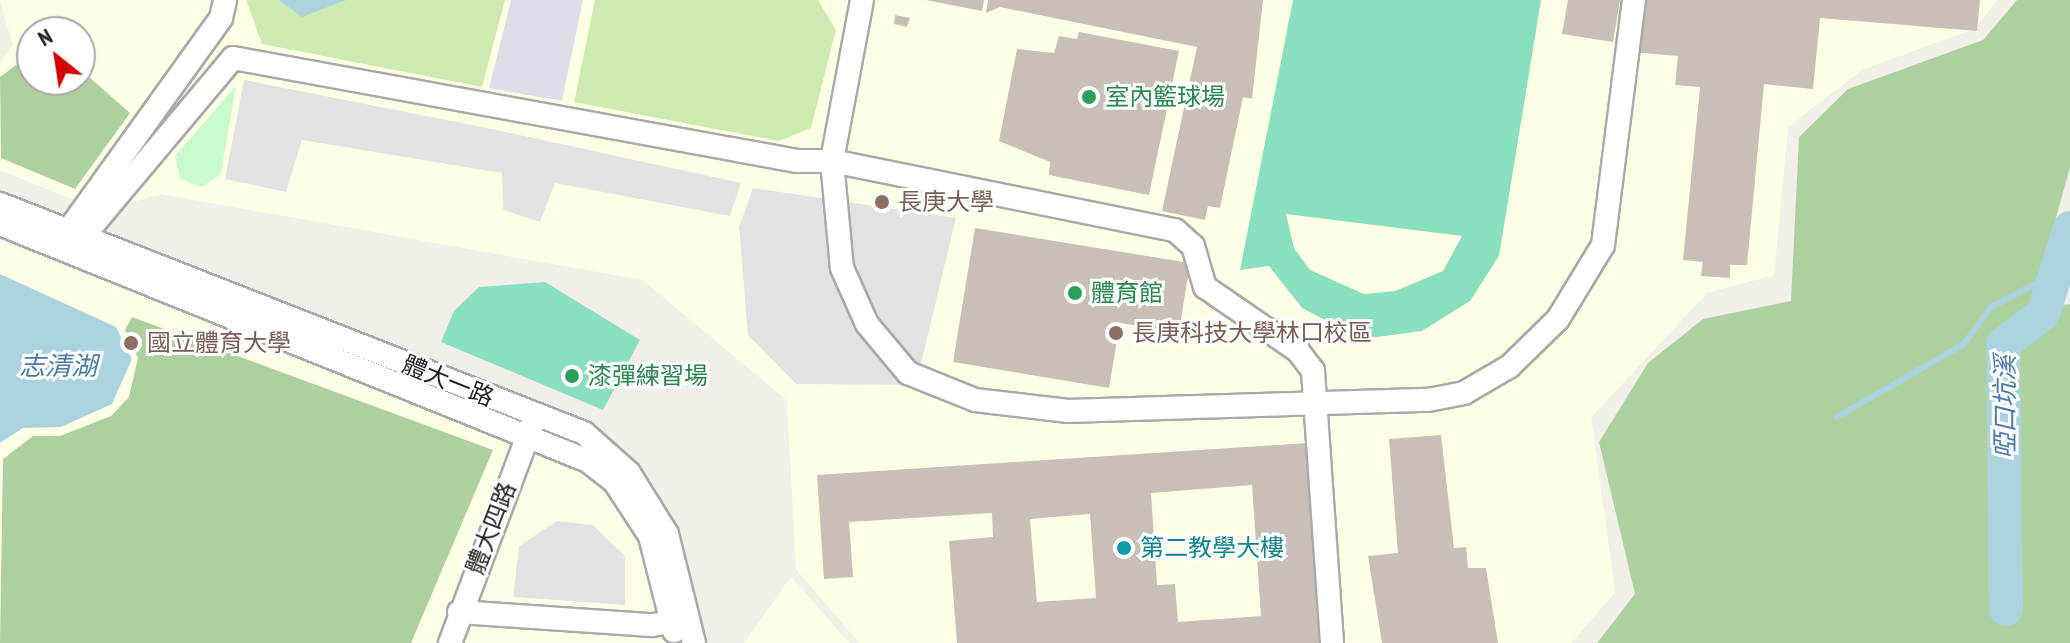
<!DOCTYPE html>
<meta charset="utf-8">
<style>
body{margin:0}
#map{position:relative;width:2070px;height:643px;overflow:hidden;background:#f2efe9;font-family:"PT Sans Narrow","Noto Sans TC",sans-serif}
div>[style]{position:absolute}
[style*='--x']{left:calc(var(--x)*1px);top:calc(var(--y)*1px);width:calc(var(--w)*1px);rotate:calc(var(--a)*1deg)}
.education>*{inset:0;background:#ffffe5}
.grass>*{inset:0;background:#cdebb0}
.forest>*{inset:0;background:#add19e}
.park>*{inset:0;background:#c8facc}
.pitch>*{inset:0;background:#88e0be}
.parking>*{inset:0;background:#e2e2e2}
.plaza>*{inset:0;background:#dddde8}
.water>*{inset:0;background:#aad3df}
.stream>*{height:6px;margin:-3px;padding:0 3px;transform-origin:3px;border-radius:3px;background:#aad3df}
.river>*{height:34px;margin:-17px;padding:0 17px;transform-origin:17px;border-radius:17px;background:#aad3df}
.building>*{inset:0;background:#c7bfb8}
.roads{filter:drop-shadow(2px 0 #a9a9a9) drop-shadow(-2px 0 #a9a9a9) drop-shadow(0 2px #a9a9a9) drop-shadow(0 -2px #a9a9a9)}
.minor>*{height:22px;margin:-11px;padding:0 11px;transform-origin:11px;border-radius:11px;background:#fff}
.dots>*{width:22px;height:22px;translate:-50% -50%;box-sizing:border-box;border:4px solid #fff;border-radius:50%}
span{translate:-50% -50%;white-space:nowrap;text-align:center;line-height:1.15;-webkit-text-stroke:6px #fff;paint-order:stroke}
.leisure-label{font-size:24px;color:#27864d}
.left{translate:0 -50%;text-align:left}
.education-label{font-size:24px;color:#785e54}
.street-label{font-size:24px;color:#222}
.culture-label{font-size:24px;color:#0d838f}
.water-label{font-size:26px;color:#4a7aab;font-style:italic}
.north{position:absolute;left:16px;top:16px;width:80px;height:80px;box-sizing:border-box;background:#fff;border:2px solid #a7a7a7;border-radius:50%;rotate:330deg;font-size:22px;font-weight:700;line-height:32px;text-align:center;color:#222}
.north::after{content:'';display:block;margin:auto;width:28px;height:36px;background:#d40000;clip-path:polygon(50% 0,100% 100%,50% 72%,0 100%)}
</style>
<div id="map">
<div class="education">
<i style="clip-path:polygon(evenodd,0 0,1997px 0,1974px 29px,1863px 69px,1788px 127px,1774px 275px,1707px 293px,1591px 417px,1615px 592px,1571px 643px,860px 643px,796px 569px,787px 400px,643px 280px,161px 194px,101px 211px,0 170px,0 62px,13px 45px,0 0,32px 32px,80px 32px,80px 80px,32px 80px,32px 32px)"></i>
<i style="clip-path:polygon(0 240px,606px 483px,635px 539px,671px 643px,0 643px)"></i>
<i style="clip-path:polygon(791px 577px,849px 643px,744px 643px)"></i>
</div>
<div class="grass">
<i style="clip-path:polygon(246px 0,505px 0,482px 87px,262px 44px)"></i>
<i style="clip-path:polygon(595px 0,818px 0,836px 30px,811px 128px,779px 141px,574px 102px)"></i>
</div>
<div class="forest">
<i style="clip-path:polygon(2017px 0,2070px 0,2070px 167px,2031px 309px,2070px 304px,2070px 643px,1597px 643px,1635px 594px,1599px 442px,1648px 363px,1703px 319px,1791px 301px,1799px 137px,1848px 89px,1983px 40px)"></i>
<i style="clip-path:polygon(32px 53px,32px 80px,80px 80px,80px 69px,130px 113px,75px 189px,1px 158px,0 77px)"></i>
<i style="clip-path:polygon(132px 317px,493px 450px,411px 643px,0 643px,3px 459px,33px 436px,60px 436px,111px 416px,129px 397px,138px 358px,125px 330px)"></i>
</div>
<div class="park">
<i style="clip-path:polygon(236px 86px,221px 174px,202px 187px,180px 179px,175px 156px)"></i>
</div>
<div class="pitch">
<i style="clip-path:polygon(evenodd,1293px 0,1541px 0,1499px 256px,1470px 301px,1422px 331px,1362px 339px,1302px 308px,1269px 266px,1240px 270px,1293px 0,1286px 214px,1462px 236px,1443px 271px,1395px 291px,1364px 294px,1310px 270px,1294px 248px,1286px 214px)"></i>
<i style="clip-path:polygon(545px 282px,640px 340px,603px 410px,441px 342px,454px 311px,479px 287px)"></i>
</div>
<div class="parking">
<i style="clip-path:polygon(244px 80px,487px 128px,741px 183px,730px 216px,555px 183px,540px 222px,503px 210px,502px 173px,302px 140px,286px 192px,225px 179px)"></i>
<i style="clip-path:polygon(753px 188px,956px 218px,916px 385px,796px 384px,748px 335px,739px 227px)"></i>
<i style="clip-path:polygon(557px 521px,593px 525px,625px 556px,625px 605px,513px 597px,519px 546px)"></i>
</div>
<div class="plaza">
<i style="clip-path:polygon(511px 0,583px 0,562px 101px,489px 88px)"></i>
</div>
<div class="water">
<i style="clip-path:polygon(279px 0,346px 0,302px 17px)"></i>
<i style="clip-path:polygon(0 274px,116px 327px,132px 359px,112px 404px,61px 427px,23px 428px,0 443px)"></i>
</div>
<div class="stream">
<i style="--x:1837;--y:417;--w:146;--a:-29.9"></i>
<i style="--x:1964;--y:344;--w:46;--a:-53.9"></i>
<i style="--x:1991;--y:307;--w:76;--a:-27.2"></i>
</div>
<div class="river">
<i style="--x:2006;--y:609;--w:265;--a:-90.6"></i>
<i style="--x:2003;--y:344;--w:50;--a:-36.9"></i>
<i style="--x:2043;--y:314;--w:90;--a:-72.6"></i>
</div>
<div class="building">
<i style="clip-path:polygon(926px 0,984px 0,982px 11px)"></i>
<i style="clip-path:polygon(988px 0,1263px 0,1252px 99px,1243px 97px,1220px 208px,1208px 206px,1205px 220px,1162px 211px,1197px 47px,1000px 7px,986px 13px)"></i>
<i style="clip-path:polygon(1568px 0,1620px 0,1613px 42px,1562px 34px)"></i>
<i style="clip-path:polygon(1637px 0,1980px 0,1977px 31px,1820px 18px,1813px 89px,1764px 84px,1747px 265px,1730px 265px,1730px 278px,1701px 276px,1703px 262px,1683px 260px,1700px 87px,1675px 85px,1678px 56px,1632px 52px)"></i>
<i style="clip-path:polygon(895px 15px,910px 18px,907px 27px,894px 24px)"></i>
<i style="clip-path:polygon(1079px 32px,1179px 51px,1149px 195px,1049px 175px,1050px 162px,999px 141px,1017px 49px,1054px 53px,1059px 36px,1077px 39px)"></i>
<i style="clip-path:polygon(975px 228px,1190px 263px,1179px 332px,1120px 323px,1109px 388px,953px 362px)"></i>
<i style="clip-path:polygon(1441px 435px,1454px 548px,1466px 547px,1468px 568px,1486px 568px,1498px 643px,1382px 643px,1368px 556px,1398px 553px,1389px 439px)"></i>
<i style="clip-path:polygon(evenodd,1307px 443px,1319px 643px,957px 643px,949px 541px,993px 537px,992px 513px,849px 522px,853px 577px,824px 579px,817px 475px,1307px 443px,1252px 485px,1261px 616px,1178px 622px,1175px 584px,1157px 585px,1151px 493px,1252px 485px,1307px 443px,1090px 514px,1096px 598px,1037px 602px,1030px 519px,1090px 514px)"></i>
</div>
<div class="roads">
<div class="minor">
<i style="--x:862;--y:0;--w:164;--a:100.6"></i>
<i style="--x:832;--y:161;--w:107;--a:84.7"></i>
<i style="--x:842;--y:268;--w:61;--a:65.9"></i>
<i style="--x:867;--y:324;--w:64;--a:50.1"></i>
<i style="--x:908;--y:373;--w:72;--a:21.9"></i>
<i style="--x:975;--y:400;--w:94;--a:6.7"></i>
<i style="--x:1068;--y:411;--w:360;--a:-1.8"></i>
<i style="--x:1428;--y:400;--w:37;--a:-11"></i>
<i style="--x:1464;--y:393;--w:53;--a:-30.4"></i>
<i style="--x:1510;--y:366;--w:67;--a:-44.4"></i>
<i style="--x:1558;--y:319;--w:87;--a:-58.7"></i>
<i style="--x:1603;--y:245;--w:247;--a:-82.8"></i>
<i style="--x:0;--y:204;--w:627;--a:21.41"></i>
<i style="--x:584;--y:433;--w:60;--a:41.6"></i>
<i style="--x:629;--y:473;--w:72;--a:58.1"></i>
<i style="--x:667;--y:534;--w:112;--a:76.1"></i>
<i style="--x:0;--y:224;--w:634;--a:21.95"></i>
<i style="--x:588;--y:461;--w:33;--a:38"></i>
<i style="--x:614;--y:481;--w:66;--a:56.8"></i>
<i style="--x:650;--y:536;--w:98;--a:75.8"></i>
<i style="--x:68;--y:231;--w:262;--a:-54.3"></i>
<i style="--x:221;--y:18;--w:18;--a:-77"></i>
<i style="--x:71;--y:251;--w:252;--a:-50"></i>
<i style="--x:233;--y:58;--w:573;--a:10.35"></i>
<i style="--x:797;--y:161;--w:35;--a:0"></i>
<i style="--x:832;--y:161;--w:350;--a:11.4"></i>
<i style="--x:1175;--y:230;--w:24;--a:42"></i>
<i style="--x:1193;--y:246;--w:43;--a:73.7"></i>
<i style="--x:1205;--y:287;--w:113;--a:34.5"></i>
<i style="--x:1298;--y:351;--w:25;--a:53"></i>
<i style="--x:1313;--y:371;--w:273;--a:86"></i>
<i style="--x:459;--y:612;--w:193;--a:3.9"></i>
<i style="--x:652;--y:625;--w:33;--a:-9"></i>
<i style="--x:450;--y:643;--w:239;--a:-69.4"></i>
</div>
</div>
<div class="dots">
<i style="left:1089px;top:97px;background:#2e9e5b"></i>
<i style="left:882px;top:202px;background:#8d6e63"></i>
<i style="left:1075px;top:293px;background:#2e9e5b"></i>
<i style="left:1116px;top:333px;background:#8d6e63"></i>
<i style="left:131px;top:343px;background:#8d6e63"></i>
<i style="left:572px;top:376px;background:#2e9e5b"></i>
<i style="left:1124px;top:548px;background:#0f9aa8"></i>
</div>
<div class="leisure-label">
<span class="left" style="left:1105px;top:97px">室內籃球場</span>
<span class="left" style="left:1091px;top:293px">體育館</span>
<span class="left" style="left:588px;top:376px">漆彈練習場</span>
</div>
<div class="education-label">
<span class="left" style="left:898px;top:202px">長庚大學</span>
<span class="left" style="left:1132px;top:333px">長庚科技大學林口校區</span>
<span class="left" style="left:147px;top:343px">國立體育大學</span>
</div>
<div class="street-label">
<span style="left:448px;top:381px;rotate:22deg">體大一路</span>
<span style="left:491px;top:528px;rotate:-69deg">體大四路</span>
</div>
<div class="culture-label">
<span class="left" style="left:1140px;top:548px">第二教學大樓</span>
</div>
<div class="water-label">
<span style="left:58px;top:366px">志清湖</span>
<span style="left:2005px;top:407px;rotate:-90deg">啞口坑溪</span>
</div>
<div class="north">N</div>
</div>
